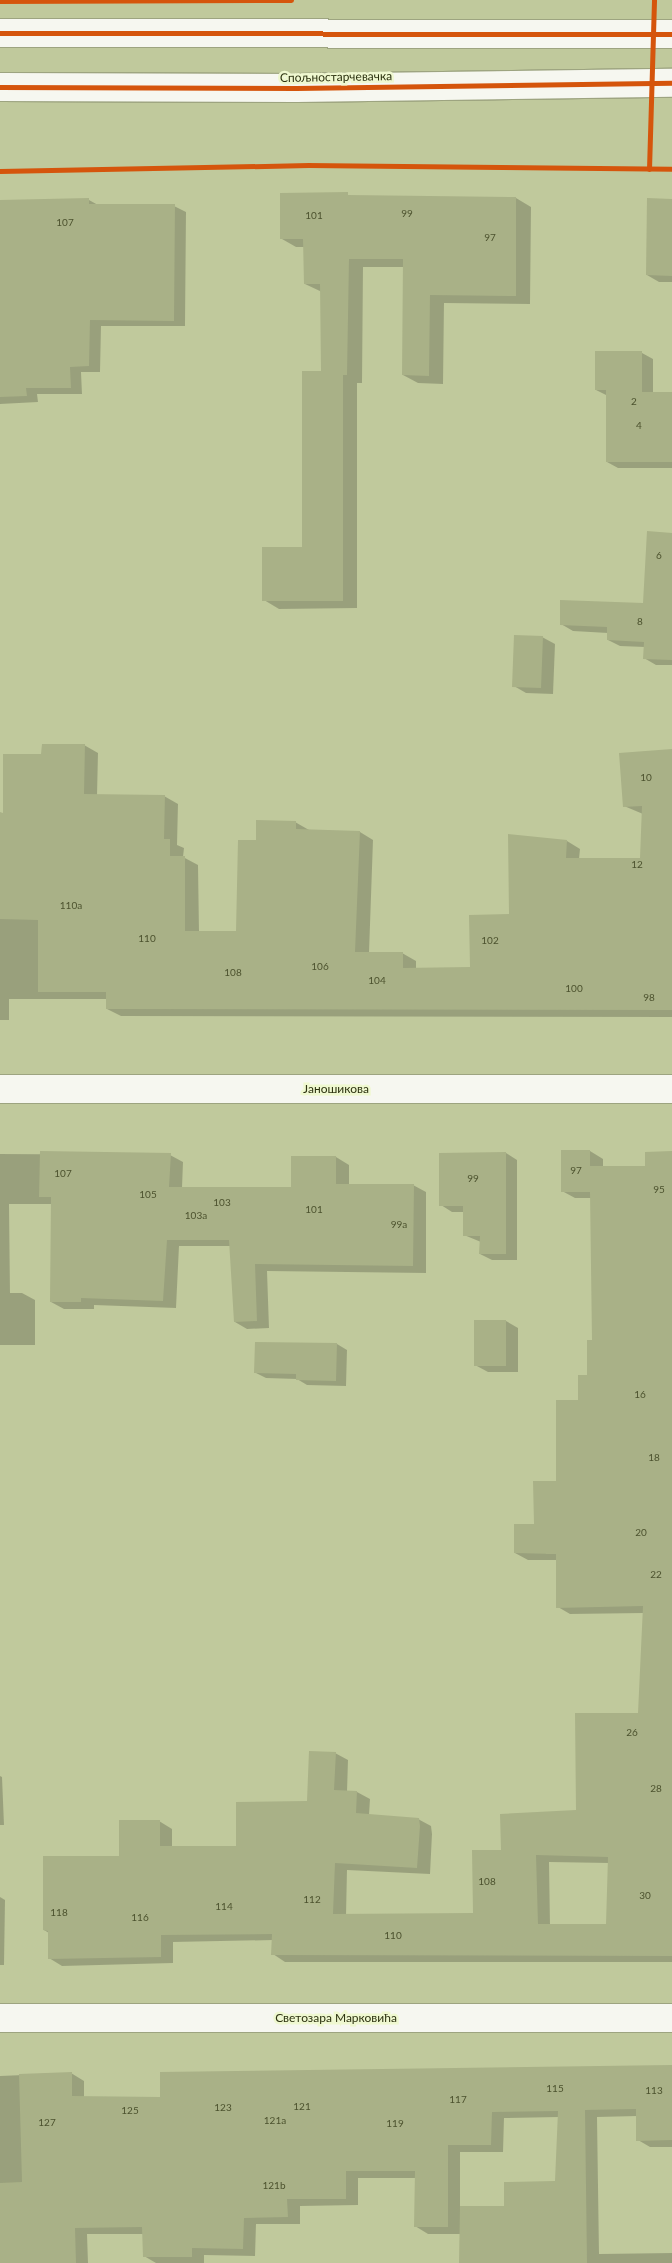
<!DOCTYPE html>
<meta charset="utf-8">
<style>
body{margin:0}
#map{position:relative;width:672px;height:2263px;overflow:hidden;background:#c0c99c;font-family:Lato,sans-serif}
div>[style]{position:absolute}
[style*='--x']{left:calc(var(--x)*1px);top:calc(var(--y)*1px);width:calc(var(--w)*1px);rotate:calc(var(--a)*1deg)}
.shadow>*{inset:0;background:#0003}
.building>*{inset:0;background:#a9b187}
.roads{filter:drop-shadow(1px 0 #9da480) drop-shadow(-1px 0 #9da480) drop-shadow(0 1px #9da480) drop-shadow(0 -1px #9da480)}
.minor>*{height:28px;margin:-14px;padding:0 14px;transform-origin:14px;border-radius:14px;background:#f6f7f0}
.tertiary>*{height:28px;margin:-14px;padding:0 14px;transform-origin:14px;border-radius:14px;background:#f6f7f0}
.cycleway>*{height:5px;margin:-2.5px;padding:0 2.5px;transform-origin:2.5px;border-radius:2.5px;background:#d5550c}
span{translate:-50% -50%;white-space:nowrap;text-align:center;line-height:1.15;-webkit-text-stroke:5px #eff8d0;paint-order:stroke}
.number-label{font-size:10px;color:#4c522e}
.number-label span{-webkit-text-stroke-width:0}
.street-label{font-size:12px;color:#2c3210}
</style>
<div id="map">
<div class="shadow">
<i style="clip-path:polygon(516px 198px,531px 207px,530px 304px,444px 303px,443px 384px,418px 383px,403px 375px,404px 267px,363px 267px,362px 383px,357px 383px,357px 608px,279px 609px,264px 600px,303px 548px,322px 372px,322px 292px,305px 284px,304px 247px,296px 247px,282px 239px)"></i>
<i style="clip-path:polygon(0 200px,89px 200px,98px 205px,174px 206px,186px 212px,185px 326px,101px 326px,100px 372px,81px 372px,82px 394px,37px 394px,38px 402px,0 404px)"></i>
<i style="clip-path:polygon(672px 200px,672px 282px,659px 282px,647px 275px)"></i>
<i style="clip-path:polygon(642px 353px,653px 359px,653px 393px,672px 394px,672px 468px,618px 468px,607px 462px,608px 396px,596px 390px)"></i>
<i style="clip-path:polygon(672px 534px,672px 665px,656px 665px,644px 658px,645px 647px,620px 646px,608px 640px,608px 633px,573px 631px,561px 624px,644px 605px)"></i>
<i style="clip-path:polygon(542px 637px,555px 644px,553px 694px,526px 693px,514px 686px)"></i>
<i style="clip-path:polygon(84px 745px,98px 753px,97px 796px,164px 796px,178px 804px,177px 845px,184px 848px,183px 857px,198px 865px,199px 932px,237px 932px,257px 841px,295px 822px,309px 830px,360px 832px,373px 840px,369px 953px,402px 953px,416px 961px,416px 969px,471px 968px,567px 841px,580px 849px,579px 859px,641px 859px,643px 814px,624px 806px,672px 750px,672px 1017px,121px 1016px,107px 1009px,107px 999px,9px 999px,9px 1020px,0 1020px,0 814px,4px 814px,43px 756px)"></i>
<i style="clip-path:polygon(evenodd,562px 1151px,590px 1151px,603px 1159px,603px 1167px,646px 1168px,672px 1153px,672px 1962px,285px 1962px,273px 1954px,273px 1940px,173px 1942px,173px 1963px,62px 1966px,49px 1958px,49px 1933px,44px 1930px,159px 1821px,172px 1829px,172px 1847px,238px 1847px,308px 1803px,335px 1753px,348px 1760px,347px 1792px,357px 1792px,370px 1799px,369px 1815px,418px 1819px,431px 1826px,432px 1834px,430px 1874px,347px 1870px,346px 1916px,474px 1915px,502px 1851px,578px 1811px,639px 1714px,644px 1613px,570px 1614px,558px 1607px,557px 1560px,528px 1560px,515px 1553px,535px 1525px,557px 1482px,589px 1376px,593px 1341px,591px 1198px,575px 1198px,562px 1191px,562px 1151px,549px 1862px,609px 1863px,608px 1925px,550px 1925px,549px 1862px)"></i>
<i style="clip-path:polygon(506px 1153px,517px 1160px,517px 1260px,492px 1260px,480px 1254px,481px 1242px,464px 1235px,464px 1212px,452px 1212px,441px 1205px)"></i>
<i style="clip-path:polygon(0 1154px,170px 1155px,183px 1162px,182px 1188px,293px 1188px,293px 1157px,336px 1157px,349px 1165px,349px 1185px,413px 1185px,426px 1192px,426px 1273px,267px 1271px,269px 1328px,247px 1329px,235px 1322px,231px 1246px,179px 1246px,176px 1308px,94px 1305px,94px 1309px,64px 1309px,51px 1302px,52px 1204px,9px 1204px,10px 1293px,22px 1293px,35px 1300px,35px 1345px,0 1345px)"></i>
<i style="clip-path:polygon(506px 1321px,518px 1328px,518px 1372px,488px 1372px,475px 1365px)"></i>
<i style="clip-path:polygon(337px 1344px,347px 1350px,346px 1386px,307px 1385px,297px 1379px,266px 1378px,256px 1373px)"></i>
<i style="clip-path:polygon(0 1776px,2px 1777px,4px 1825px,0 1825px)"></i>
<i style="clip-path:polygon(0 1897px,5px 1900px,4px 1965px,0 1965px)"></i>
<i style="clip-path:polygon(evenodd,672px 2066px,672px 2147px,650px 2147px,638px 2140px,638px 2116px,597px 2117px,599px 2254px,672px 2253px,672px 2263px,461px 2263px,461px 2234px,428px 2234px,415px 2226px,416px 2178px,358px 2178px,358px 2205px,300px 2206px,300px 2224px,256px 2224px,255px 2256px,204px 2255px,204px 2263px,156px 2263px,144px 2256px,144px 2234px,87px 2234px,88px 2263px,0 2263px,0 2076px,71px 2073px,84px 2081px,84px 2097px,161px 2098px,672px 2066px,559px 2117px,557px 2183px,505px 2207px,460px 2207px,460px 2152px,503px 2152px,504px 2118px,559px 2117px)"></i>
</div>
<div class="building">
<i style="clip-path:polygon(348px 192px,348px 195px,516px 197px,516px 296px,430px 295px,429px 376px,402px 375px,403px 259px,349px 259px,347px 375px,343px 375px,343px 601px,262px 601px,262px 547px,302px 547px,302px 371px,321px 371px,320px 284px,304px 284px,303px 239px,280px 239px,280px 193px)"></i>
<i style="clip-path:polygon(89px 198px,89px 204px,175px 204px,174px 321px,90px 320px,89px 366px,70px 367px,71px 388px,26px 388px,27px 396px,0 397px,0 200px)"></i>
<i style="clip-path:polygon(647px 198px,672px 199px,672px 276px,646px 275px)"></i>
<i style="clip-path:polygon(595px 351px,642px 351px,642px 392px,672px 392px,672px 462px,606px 462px,606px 390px,595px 390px)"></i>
<i style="clip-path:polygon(647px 531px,672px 533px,672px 660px,643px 659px,644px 642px,607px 640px,607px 627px,560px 625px,560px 600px,643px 603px)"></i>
<i style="clip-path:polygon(514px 635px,543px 636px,541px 688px,512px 687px)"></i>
<i style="clip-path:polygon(42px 744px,85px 744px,84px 794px,165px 795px,164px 839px,170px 839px,170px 856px,185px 856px,185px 931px,236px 931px,238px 840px,256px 840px,256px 820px,296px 821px,296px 829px,360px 831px,355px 952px,403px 952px,403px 968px,470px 967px,469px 915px,509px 914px,508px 834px,567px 840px,566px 858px,640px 858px,642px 806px,623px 807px,619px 753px,672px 749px,672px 1010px,106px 1009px,106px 992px,38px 992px,38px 920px,0 919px,0 812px,3px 813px,3px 754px,41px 754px)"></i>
<i style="clip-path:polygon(evenodd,561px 1150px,590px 1150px,590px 1166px,645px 1166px,645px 1152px,672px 1151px,672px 1956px,271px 1955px,272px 1934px,161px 1935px,161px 1957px,48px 1959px,48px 1931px,43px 1930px,43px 1856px,119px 1856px,119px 1820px,160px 1820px,160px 1846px,236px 1846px,236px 1802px,307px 1801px,309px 1751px,336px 1752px,334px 1790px,357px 1791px,356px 1813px,419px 1818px,420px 1826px,417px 1868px,335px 1863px,333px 1914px,473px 1913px,472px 1850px,501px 1850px,500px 1814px,576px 1810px,575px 1713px,638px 1713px,643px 1606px,556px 1608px,556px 1554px,514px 1553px,514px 1524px,534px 1524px,533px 1481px,556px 1481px,556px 1400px,578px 1400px,578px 1375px,587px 1375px,587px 1340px,592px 1340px,590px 1192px,561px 1192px,561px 1150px,536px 1855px,608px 1857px,606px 1924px,538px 1924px,536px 1855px)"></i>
<i style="clip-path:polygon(40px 1151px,171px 1153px,169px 1187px,291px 1187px,291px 1156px,336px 1156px,336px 1184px,414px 1184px,413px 1266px,255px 1264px,257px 1321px,234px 1322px,229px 1240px,167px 1240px,163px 1301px,81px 1298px,81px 1302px,50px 1302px,51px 1197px,39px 1197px)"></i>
<i style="clip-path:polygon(506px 1152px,506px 1254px,479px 1254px,480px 1236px,463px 1236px,463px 1206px,439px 1206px,439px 1153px)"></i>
<i style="clip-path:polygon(474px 1320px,506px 1320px,506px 1366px,474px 1366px)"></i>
<i style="clip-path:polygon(255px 1342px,337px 1343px,336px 1381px,296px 1380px,296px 1374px,254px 1373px)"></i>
<i style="clip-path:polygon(672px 2065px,672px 2140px,636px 2141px,636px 2109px,585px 2110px,587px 2263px,459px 2263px,460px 2206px,504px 2206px,504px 2182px,555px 2181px,558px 2111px,492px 2112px,491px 2145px,448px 2145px,448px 2227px,414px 2227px,415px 2171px,346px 2171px,346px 2199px,287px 2199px,288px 2217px,244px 2218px,243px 2249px,192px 2248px,192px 2257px,143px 2257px,142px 2227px,75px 2228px,76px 2263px,0 2263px,0 2183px,22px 2182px,19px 2074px,72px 2072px,72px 2096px,160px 2097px,160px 2072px)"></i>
</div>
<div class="roads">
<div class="minor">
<i style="--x:0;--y:1089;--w:672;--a:0"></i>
<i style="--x:0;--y:2018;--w:672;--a:0"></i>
</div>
<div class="tertiary">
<i style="--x:0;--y:33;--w:672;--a:0.09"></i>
<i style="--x:0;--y:87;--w:296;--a:0.2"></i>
<i style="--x:296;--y:88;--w:376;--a:-0.8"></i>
</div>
</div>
<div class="cycleway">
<i style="--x:0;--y:1;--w:291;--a:-0.2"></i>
<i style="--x:0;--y:33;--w:672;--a:0.09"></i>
<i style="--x:0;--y:87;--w:296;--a:0.2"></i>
<i style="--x:296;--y:88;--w:376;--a:-0.8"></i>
<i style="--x:649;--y:169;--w:169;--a:-88.3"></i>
<i style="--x:0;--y:171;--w:309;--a:-1.1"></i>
<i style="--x:309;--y:165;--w:363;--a:0.6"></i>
</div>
<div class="number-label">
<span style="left:407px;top:214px">99</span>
<span style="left:314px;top:216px">101</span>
<span style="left:65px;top:223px">107</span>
<span style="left:490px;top:238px">97</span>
<span style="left:634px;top:402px">2</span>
<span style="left:639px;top:426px">4</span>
<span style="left:659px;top:556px">6</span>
<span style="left:640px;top:622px">8</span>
<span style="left:646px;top:778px">10</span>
<span style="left:637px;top:865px">12</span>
<span style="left:71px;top:906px">110a</span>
<span style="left:147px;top:939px">110</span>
<span style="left:490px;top:941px">102</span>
<span style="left:320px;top:967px">106</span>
<span style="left:233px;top:973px">108</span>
<span style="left:377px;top:981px">104</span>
<span style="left:574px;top:989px">100</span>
<span style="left:649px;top:998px">98</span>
<span style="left:576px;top:1171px">97</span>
<span style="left:63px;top:1174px">107</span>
<span style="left:473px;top:1179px">99</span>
<span style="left:659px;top:1190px">95</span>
<span style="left:148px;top:1195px">105</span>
<span style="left:222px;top:1203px">103</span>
<span style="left:314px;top:1210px">101</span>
<span style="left:196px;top:1216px">103a</span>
<span style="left:399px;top:1225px">99a</span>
<span style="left:640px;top:1395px">16</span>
<span style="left:654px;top:1458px">18</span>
<span style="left:641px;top:1533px">20</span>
<span style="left:656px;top:1575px">22</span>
<span style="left:632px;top:1733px">26</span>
<span style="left:656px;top:1789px">28</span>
<span style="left:487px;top:1882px">108</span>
<span style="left:645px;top:1896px">30</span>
<span style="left:312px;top:1900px">112</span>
<span style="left:224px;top:1907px">114</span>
<span style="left:59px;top:1913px">118</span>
<span style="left:140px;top:1918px">116</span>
<span style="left:393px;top:1936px">110</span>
<span style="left:555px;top:2089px">115</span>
<span style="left:654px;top:2091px">113</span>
<span style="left:458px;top:2100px">117</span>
<span style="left:302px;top:2107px">121</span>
<span style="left:223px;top:2108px">123</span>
<span style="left:130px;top:2111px">125</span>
<span style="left:275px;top:2121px">121a</span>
<span style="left:47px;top:2123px">127</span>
<span style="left:395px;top:2124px">119</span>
<span style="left:274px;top:2186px">121b</span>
</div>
<div class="street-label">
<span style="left:336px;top:77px;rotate:-1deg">Спољностарчевачка</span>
<span style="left:336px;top:1089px">Јаношикова</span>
<span style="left:336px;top:2018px">Светозара Марковића</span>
</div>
</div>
